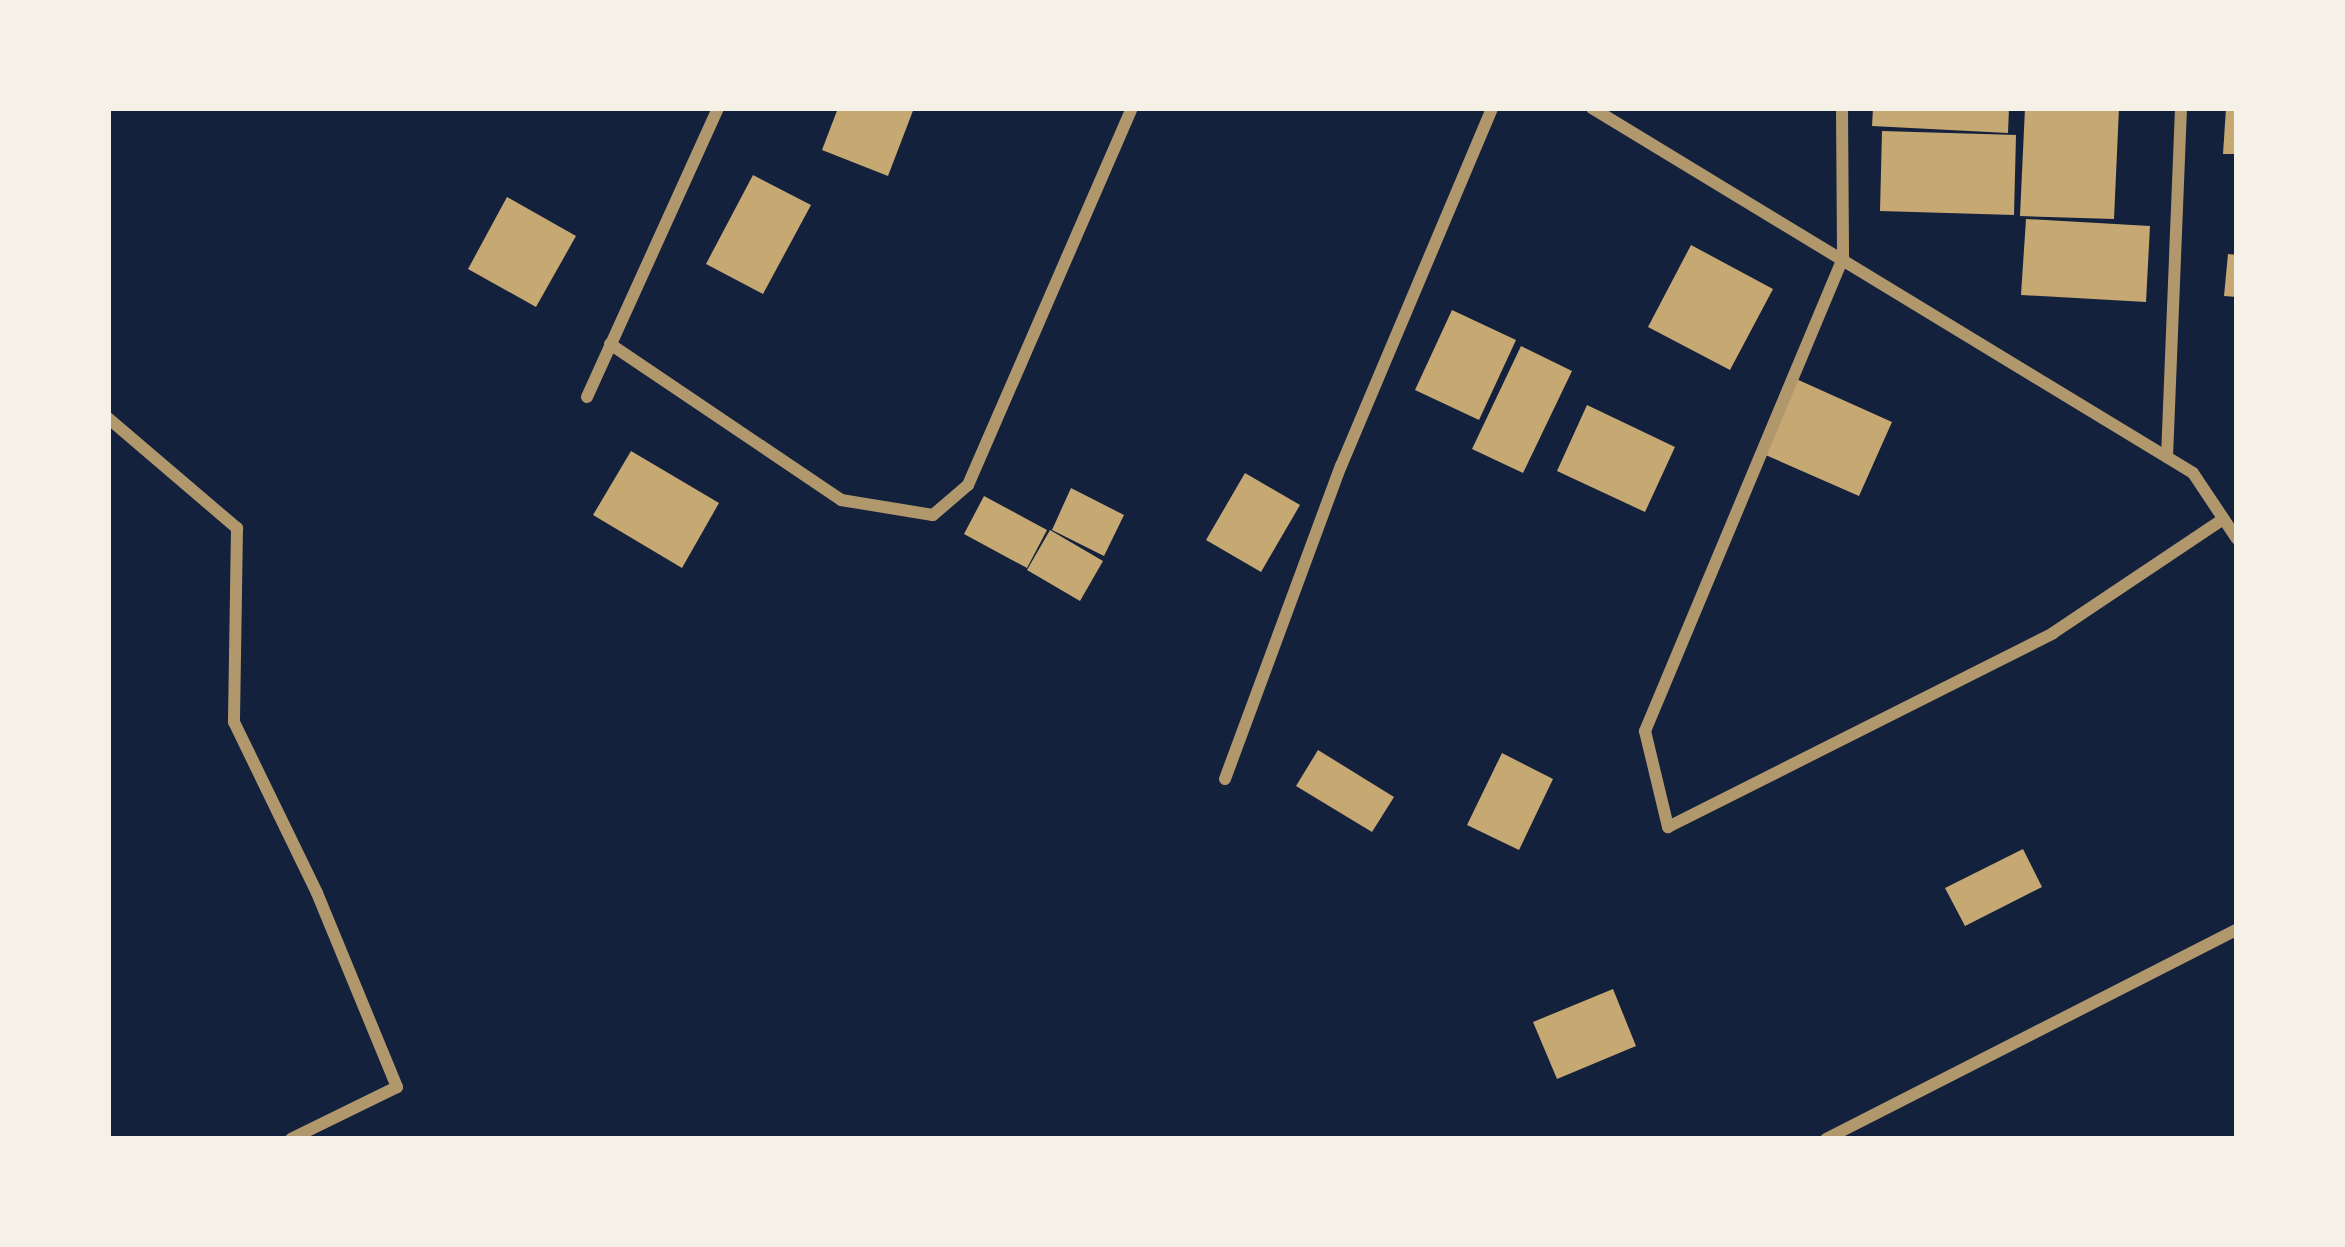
<!DOCTYPE html>
<style>
body{margin:0}
#map{position:relative;width:2345px;height:1247px;overflow:hidden;background:#14213d;font-family:"Fira Sans",sans-serif}
div>[style]{position:absolute}
[style*='--x']{left:calc(var(--x)*1px);top:calc(var(--y)*1px);width:calc(var(--w)*1px);rotate:calc(var(--a)*1deg)}
.building>*{inset:0;background:#c6a872}
.minor>*{height:12px;margin:-6px;padding:0 6px;transform-origin:6px;border-radius:6px;background:#b1986c}
span{translate:-50% -50%;white-space:nowrap;text-align:center;line-height:1.15;-webkit-text-stroke:10px #f6f1e7;paint-order:stroke}
.frame{position:absolute;inset:0;border:111px solid #f6f1e7;pointer-events:none}
</style>
<div id="map">
<div class="building">
<i style="clip-path:polygon(838px 108px,914px 108px,888px 176px,822px 150px)"></i>
<i style="clip-path:polygon(1873px 108px,2009px 108px,2008px 133px,1872px 126px)"></i>
<i style="clip-path:polygon(2025px 108px,2119px 108px,2114px 219px,2020px 216px)"></i>
<i style="clip-path:polygon(2226px 108px,2237px 108px,2237px 154px,2223px 154px)"></i>
<i style="clip-path:polygon(1882px 131px,2016px 135px,2014px 215px,1880px 211px)"></i>
<i style="clip-path:polygon(753px 175px,811px 205px,763px 294px,706px 264px)"></i>
<i style="clip-path:polygon(507px 197px,576px 236px,536px 307px,468px 269px)"></i>
<i style="clip-path:polygon(2026px 219px,2150px 226px,2146px 302px,2021px 295px)"></i>
<i style="clip-path:polygon(1691px 245px,1773px 289px,1730px 370px,1648px 327px)"></i>
<i style="clip-path:polygon(2228px 254px,2237px 255px,2237px 297px,2224px 296px)"></i>
<i style="clip-path:polygon(1452px 310px,1516px 340px,1479px 420px,1415px 390px)"></i>
<i style="clip-path:polygon(1521px 346px,1572px 371px,1523px 473px,1472px 449px)"></i>
<i style="clip-path:polygon(1794px 378px,1892px 422px,1859px 496px,1761px 453px)"></i>
<i style="clip-path:polygon(1587px 405px,1675px 447px,1645px 512px,1557px 471px)"></i>
<i style="clip-path:polygon(631px 451px,719px 503px,682px 568px,593px 515px)"></i>
<i style="clip-path:polygon(1245px 473px,1300px 505px,1261px 572px,1206px 540px)"></i>
<i style="clip-path:polygon(1071px 488px,1124px 515px,1104px 556px,1052px 530px)"></i>
<i style="clip-path:polygon(984px 496px,1047px 530px,1027px 568px,964px 534px)"></i>
<i style="clip-path:polygon(1050px 530px,1103px 561px,1080px 601px,1027px 570px)"></i>
<i style="clip-path:polygon(1318px 750px,1394px 797px,1372px 832px,1296px 786px)"></i>
<i style="clip-path:polygon(1502px 753px,1553px 779px,1519px 850px,1467px 825px)"></i>
<i style="clip-path:polygon(2023px 849px,2042px 887px,1965px 926px,1945px 888px)"></i>
<i style="clip-path:polygon(1613px 989px,1636px 1046px,1557px 1079px,1533px 1022px)"></i>
</div>
<div class="minor">
<i style="--x:1592;--y:108;--w:703;--a:31.27"></i>
<i style="--x:2193;--y:473;--w:79;--a:56.3"></i>
<i style="--x:1842;--y:108;--w:150;--a:89.6"></i>
<i style="--x:1843;--y:258;--w:513;--a:112.71"></i>
<i style="--x:1645;--y:731;--w:99;--a:76.5"></i>
<i style="--x:1668;--y:827;--w:431;--a:-26.7"></i>
<i style="--x:2053;--y:633;--w:205;--a:-33.8"></i>
<i style="--x:610;--y:344;--w:279;--a:34"></i>
<i style="--x:841;--y:500;--w:93;--a:9.3"></i>
<i style="--x:933;--y:515;--w:46;--a:-40.6"></i>
<i style="--x:968;--y:485;--w:411;--a:-66.5"></i>
<i style="--x:587;--y:397;--w:317;--a:-65.6"></i>
<i style="--x:108;--y:418;--w:170;--a:40.5"></i>
<i style="--x:237;--y:528;--w:194;--a:90.9"></i>
<i style="--x:234;--y:722;--w:190;--a:64.1"></i>
<i style="--x:317;--y:893;--w:210;--a:67.6"></i>
<i style="--x:397;--y:1087;--w:118;--a:153.9"></i>
<i style="--x:2167;--y:457;--w:349;--a:-87.7"></i>
<i style="--x:1225;--y:779;--w:334;--a:-69.7"></i>
<i style="--x:1341;--y:466;--w:389;--a:-67.1"></i>
<i style="--x:1826;--y:1139;--w:461;--a:-27"></i>
</div>
<div class="frame"></div>
</div>
